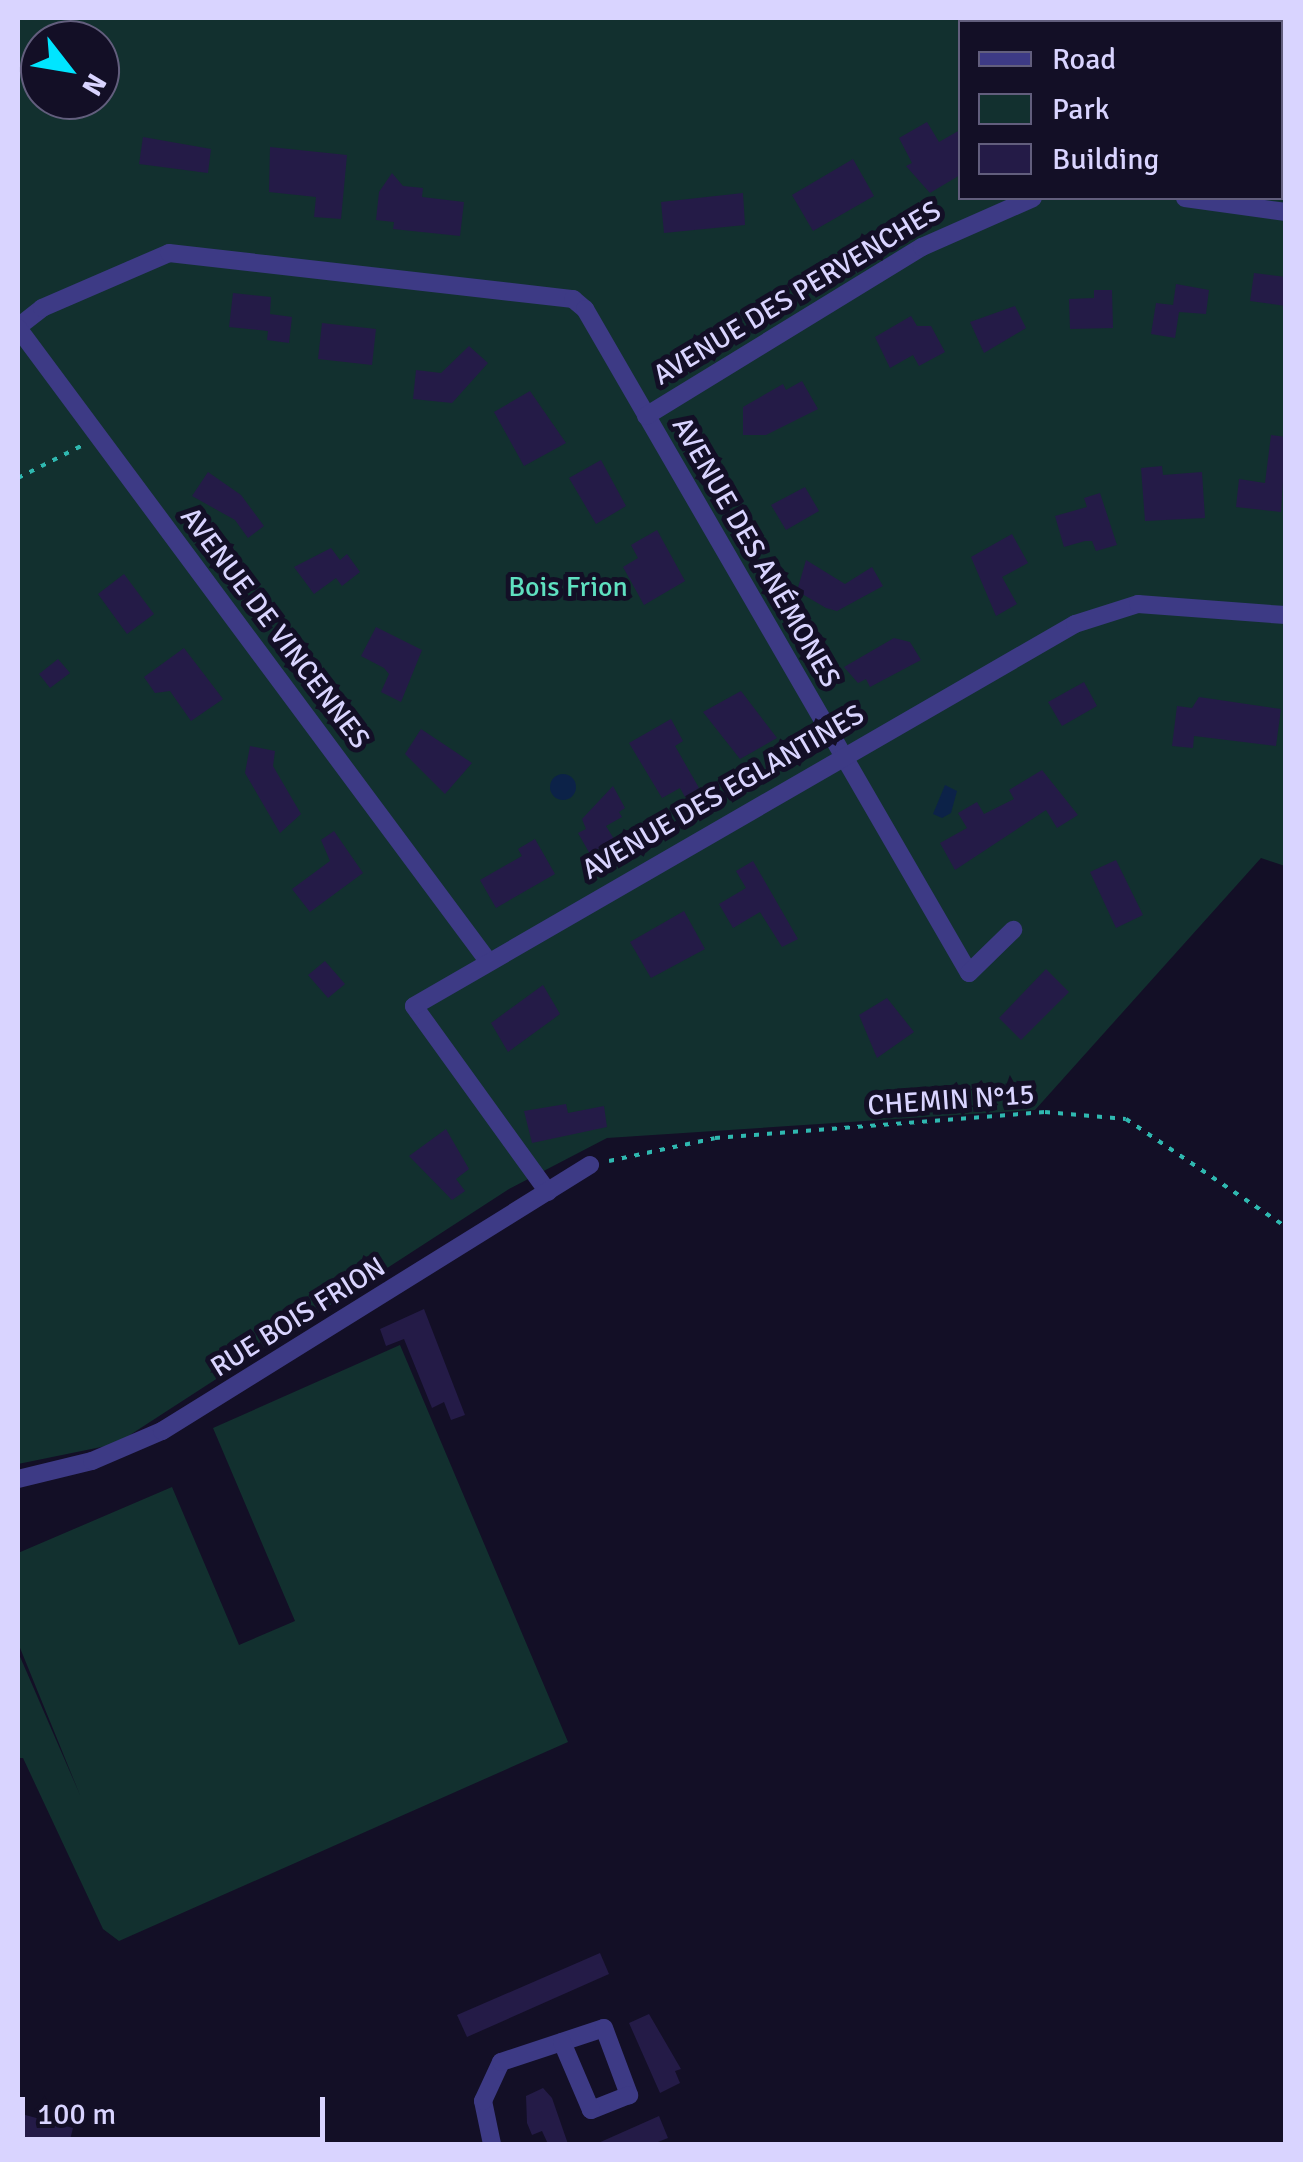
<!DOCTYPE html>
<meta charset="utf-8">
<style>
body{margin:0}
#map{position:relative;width:1303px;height:2162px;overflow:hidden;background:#130f26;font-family:Signika,sans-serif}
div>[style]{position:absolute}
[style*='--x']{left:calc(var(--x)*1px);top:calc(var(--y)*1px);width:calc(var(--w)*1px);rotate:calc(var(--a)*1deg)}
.green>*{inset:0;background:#12302f}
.water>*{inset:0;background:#0c2248}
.round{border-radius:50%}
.building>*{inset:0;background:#241b47}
.path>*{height:4px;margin-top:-2px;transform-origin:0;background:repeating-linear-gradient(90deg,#2fb8b0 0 5px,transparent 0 13px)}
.minor>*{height:18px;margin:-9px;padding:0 9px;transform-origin:9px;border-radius:9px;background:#3d3a85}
span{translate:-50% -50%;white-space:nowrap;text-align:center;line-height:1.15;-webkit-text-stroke:10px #130f26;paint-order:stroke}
.street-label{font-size:28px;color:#d9d4ff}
.park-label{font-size:28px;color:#5fe0c0}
.frame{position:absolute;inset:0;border:20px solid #d9d4ff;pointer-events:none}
.legend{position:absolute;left:958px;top:20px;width:325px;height:180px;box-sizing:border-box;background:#130f26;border:2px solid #625e7d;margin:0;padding:12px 18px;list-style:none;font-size:30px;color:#d9d4ff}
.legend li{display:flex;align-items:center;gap:20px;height:50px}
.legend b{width:50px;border:2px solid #625e7d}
.north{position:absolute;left:20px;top:20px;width:100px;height:100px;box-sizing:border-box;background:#130f26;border:2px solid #625e7d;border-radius:50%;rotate:121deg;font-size:28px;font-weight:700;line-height:40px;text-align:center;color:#d9d4ff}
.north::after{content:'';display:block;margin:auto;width:35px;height:45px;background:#00e5ff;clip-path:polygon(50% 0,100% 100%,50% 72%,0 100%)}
.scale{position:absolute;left:20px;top:2097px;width:305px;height:45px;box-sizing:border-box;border:5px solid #d9d4ff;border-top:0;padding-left:12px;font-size:30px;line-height:35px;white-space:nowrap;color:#d9d4ff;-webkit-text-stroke:8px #130f26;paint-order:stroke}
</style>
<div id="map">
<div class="green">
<i style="clip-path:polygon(evenodd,18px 18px,1285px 18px,1285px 866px,1261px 858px,1035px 1110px,607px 1138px,509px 1189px,116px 1444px,18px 1464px,18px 18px,961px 22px,1280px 22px,1280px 198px,961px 198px,961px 22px,18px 18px,40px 40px,100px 40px,100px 100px,40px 100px,40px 40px)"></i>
<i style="clip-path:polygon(400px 1345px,568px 1742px,119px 1941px,103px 1929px,23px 1758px,18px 1758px,18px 1652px,80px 1795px,18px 1643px,18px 1553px,172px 1487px,239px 1645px,295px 1621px,213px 1428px)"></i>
</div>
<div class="water">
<i class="round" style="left:550px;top:774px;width:26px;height:26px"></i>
<i style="clip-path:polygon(945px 785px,957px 791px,951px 813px,942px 818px,933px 814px)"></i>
</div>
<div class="building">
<i style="clip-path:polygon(927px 122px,939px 142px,960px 130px,960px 175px,930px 193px,906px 166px,912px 163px,899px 138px)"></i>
<i style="clip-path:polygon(143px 137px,211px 149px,208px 173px,139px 164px)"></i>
<i style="clip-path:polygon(270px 147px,347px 155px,341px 219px,314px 217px,316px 197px,269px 192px)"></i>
<i style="clip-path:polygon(853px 159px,874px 196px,813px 231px,792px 195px)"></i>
<i style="clip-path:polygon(392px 173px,403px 186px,423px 188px,422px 197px,464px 202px,460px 236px,393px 229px,394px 222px,376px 220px,379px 192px)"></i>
<i style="clip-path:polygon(743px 193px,745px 225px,664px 233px,661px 202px)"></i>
<i style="clip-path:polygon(1254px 273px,1286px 277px,1286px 306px,1250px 301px)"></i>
<i style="clip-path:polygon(1176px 284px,1209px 290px,1206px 314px,1179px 312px,1175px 338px,1151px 334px,1156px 303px,1173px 305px)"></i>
<i style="clip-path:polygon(1094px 290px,1112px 290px,1113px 328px,1070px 329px,1069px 299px,1094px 298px)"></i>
<i style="clip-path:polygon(233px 293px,271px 297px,270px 314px,292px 317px,289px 343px,267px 340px,268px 331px,229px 327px)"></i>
<i style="clip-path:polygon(1015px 306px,1026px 328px,984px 353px,970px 322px)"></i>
<i style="clip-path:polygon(911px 316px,917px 326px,931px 326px,945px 352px,919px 366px,913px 355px,890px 368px,875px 337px)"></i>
<i style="clip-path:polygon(322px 323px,376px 329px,372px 365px,318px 359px)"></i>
<i style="clip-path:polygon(469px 346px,488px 363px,452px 403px,413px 399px,416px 370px,441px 373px)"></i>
<i style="clip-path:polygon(802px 381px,818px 409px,766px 435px,743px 435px,743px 407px,783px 384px,786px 390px)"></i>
<i style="clip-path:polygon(530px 391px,566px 443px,524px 466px,494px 412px)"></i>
<i style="clip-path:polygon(1271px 435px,1286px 437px,1281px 512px,1236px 507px,1239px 479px,1265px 483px)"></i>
<i style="clip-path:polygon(601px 460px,626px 506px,596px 524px,569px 478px)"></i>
<i style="clip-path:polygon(1162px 466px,1163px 475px,1202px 472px,1205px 518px,1145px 521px,1141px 468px)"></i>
<i style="clip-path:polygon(208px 472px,241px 495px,264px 526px,248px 538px,235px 520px,192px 496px)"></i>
<i style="clip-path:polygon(805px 487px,819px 511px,786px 530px,771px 505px)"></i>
<i style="clip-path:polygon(1100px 493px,1117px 545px,1096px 551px,1092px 541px,1085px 541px,1064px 547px,1055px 516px,1087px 507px,1084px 498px)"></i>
<i style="clip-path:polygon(657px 530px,685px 581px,644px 605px,623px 567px,638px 558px,631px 545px)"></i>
<i style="clip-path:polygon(1012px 534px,1028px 563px,1002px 577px,1017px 604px,996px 616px,971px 557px)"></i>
<i style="clip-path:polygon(331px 548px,340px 560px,347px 554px,360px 572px,342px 586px,336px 578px,314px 594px,294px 567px)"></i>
<i style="clip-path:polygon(806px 560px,845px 584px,872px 567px,883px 586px,837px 611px,826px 608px,797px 591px)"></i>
<i style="clip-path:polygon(124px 574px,154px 614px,127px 634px,98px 594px)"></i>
<i style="clip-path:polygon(376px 627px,422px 650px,401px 702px,381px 692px,389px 674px,384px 668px,361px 656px)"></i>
<i style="clip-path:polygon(894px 638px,910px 642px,921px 660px,870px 687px,866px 679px,858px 683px,844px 667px)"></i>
<i style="clip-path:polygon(184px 648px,223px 699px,191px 721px,170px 691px,155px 693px,144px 677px)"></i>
<i style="clip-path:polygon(58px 659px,70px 673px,50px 688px,39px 674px)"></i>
<i style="clip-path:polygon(1084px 682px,1097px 706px,1062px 726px,1048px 702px)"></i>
<i style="clip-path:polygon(741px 691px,777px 738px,740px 759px,703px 712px)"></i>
<i style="clip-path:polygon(1199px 697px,1281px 709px,1276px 746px,1194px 736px,1193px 748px,1172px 746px,1177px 706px,1192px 708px)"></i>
<i style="clip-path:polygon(671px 719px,683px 741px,675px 746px,699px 788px,685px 797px,680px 788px,662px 798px,629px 743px)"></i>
<i style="clip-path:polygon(421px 729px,472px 763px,445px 794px,405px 754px)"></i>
<i style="clip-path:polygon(250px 746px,275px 751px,273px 766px,301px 814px,280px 833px,245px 773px)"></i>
<i style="clip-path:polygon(1042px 770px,1078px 815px,1057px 828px,1046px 810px,955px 870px,940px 843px,967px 828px,958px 813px,977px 802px,984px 814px,1014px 799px,1009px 790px)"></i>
<i style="clip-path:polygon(613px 786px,625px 808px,619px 812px,622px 817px,606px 826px,614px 839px,590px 854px,578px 833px,586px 829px,582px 819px)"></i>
<i style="clip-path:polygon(334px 831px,363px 873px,310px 912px,292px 889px,330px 861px,321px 840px)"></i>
<i style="clip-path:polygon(535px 839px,555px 874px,496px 908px,480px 880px,522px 856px,518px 849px)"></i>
<i style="clip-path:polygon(1116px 860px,1143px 915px,1116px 928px,1090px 872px)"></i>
<i style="clip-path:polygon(753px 861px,798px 939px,782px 947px,760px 912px,733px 928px,719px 904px,746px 888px,736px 871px)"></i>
<i style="clip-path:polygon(684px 911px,705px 949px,651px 978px,630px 942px)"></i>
<i style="clip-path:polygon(325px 961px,345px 984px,328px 998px,308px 975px)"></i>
<i style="clip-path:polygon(1046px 969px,1069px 992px,1021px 1040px,999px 1018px)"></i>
<i style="clip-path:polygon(543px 985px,560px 1014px,508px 1052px,491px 1023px)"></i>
<i style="clip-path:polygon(887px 998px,914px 1032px,877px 1058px,859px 1015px)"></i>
<i style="clip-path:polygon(566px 1104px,568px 1113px,604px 1106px,607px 1127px,532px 1143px,524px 1111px)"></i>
<i style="clip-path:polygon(446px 1129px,469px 1169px,456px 1179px,465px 1191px,452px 1200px,409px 1156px)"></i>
<i style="clip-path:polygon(424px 1309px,465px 1415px,451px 1420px,444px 1402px,432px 1408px,404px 1339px,386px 1346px,380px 1329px)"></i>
<i style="clip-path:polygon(600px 1953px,609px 1974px,467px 2037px,457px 2015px)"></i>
<i style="clip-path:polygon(649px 2014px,681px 2069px,675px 2071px,680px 2083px,660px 2093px,629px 2023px)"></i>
<i style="clip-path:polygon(543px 2088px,552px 2098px,568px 2144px,548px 2144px,542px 2131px,532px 2135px,527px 2123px,526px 2096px)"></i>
<i style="clip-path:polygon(18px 2113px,73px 2128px,69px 2144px,18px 2144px)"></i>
<i style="clip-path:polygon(659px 2116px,668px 2138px,653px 2144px,596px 2144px)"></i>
</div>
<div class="path">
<i style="--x:18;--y:478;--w:71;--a:-26.9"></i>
<i style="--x:609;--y:1161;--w:108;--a:-12.2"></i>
<i style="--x:715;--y:1138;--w:331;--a:-4.5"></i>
<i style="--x:1045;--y:1112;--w:81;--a:4.9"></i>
<i style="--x:1126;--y:1119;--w:193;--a:34"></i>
</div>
<div class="minor">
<i style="--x:1185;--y:198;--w:102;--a:7.9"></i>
<i style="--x:18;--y:327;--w:31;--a:-38"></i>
<i style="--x:42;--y:308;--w:138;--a:-23.4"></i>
<i style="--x:169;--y:253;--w:407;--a:6.5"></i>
<i style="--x:573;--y:299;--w:16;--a:40"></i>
<i style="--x:585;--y:309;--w:767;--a:59.96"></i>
<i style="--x:969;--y:973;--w:62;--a:-44.3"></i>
<i style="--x:18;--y:328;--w:788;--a:53.41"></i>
<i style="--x:646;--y:416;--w:324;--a:-31.5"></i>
<i style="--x:922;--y:247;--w:121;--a:-23.8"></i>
<i style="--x:548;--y:1192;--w:229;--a:-125.8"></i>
<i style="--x:414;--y:1006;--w:763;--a:-30.02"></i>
<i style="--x:1075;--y:624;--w:66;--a:-17.6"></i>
<i style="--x:1138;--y:604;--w:148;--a:4.3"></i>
<i style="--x:18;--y:1479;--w:76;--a:-13.7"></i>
<i style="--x:92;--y:1461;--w:76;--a:-23.2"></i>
<i style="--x:162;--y:1431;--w:504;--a:-31.86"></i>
<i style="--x:492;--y:2144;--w:44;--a:-101.8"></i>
<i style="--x:483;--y:2101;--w:43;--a:-65.2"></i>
<i style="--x:501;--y:2062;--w:108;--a:-18.3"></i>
<i style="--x:604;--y:2028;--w:72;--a:69.5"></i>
<i style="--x:629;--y:2095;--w:41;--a:158.5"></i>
<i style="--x:591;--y:2110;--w:74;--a:-113.1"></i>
</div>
<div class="street-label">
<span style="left:797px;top:293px;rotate:-31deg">AVENUE DES PERVENCHES</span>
<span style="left:756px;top:552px;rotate:60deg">AVENUE DES ANÉMONES</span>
<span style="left:275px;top:628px;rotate:53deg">AVENUE DE VINCENNES</span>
<span style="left:723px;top:792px;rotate:-30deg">AVENUE DES EGLANTINES</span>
<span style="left:951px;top:1100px;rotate:-4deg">CHEMIN N°15</span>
<span style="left:298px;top:1317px;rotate:-32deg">RUE BOIS FRION</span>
</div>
<div class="park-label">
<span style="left:568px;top:587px">Bois Frion</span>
</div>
<div class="frame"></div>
<ul class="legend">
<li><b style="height:12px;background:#3d3a85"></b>Road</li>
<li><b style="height:28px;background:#12302f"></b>Park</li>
<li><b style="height:28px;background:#241b47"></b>Building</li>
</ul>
<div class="north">N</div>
<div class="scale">100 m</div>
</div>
